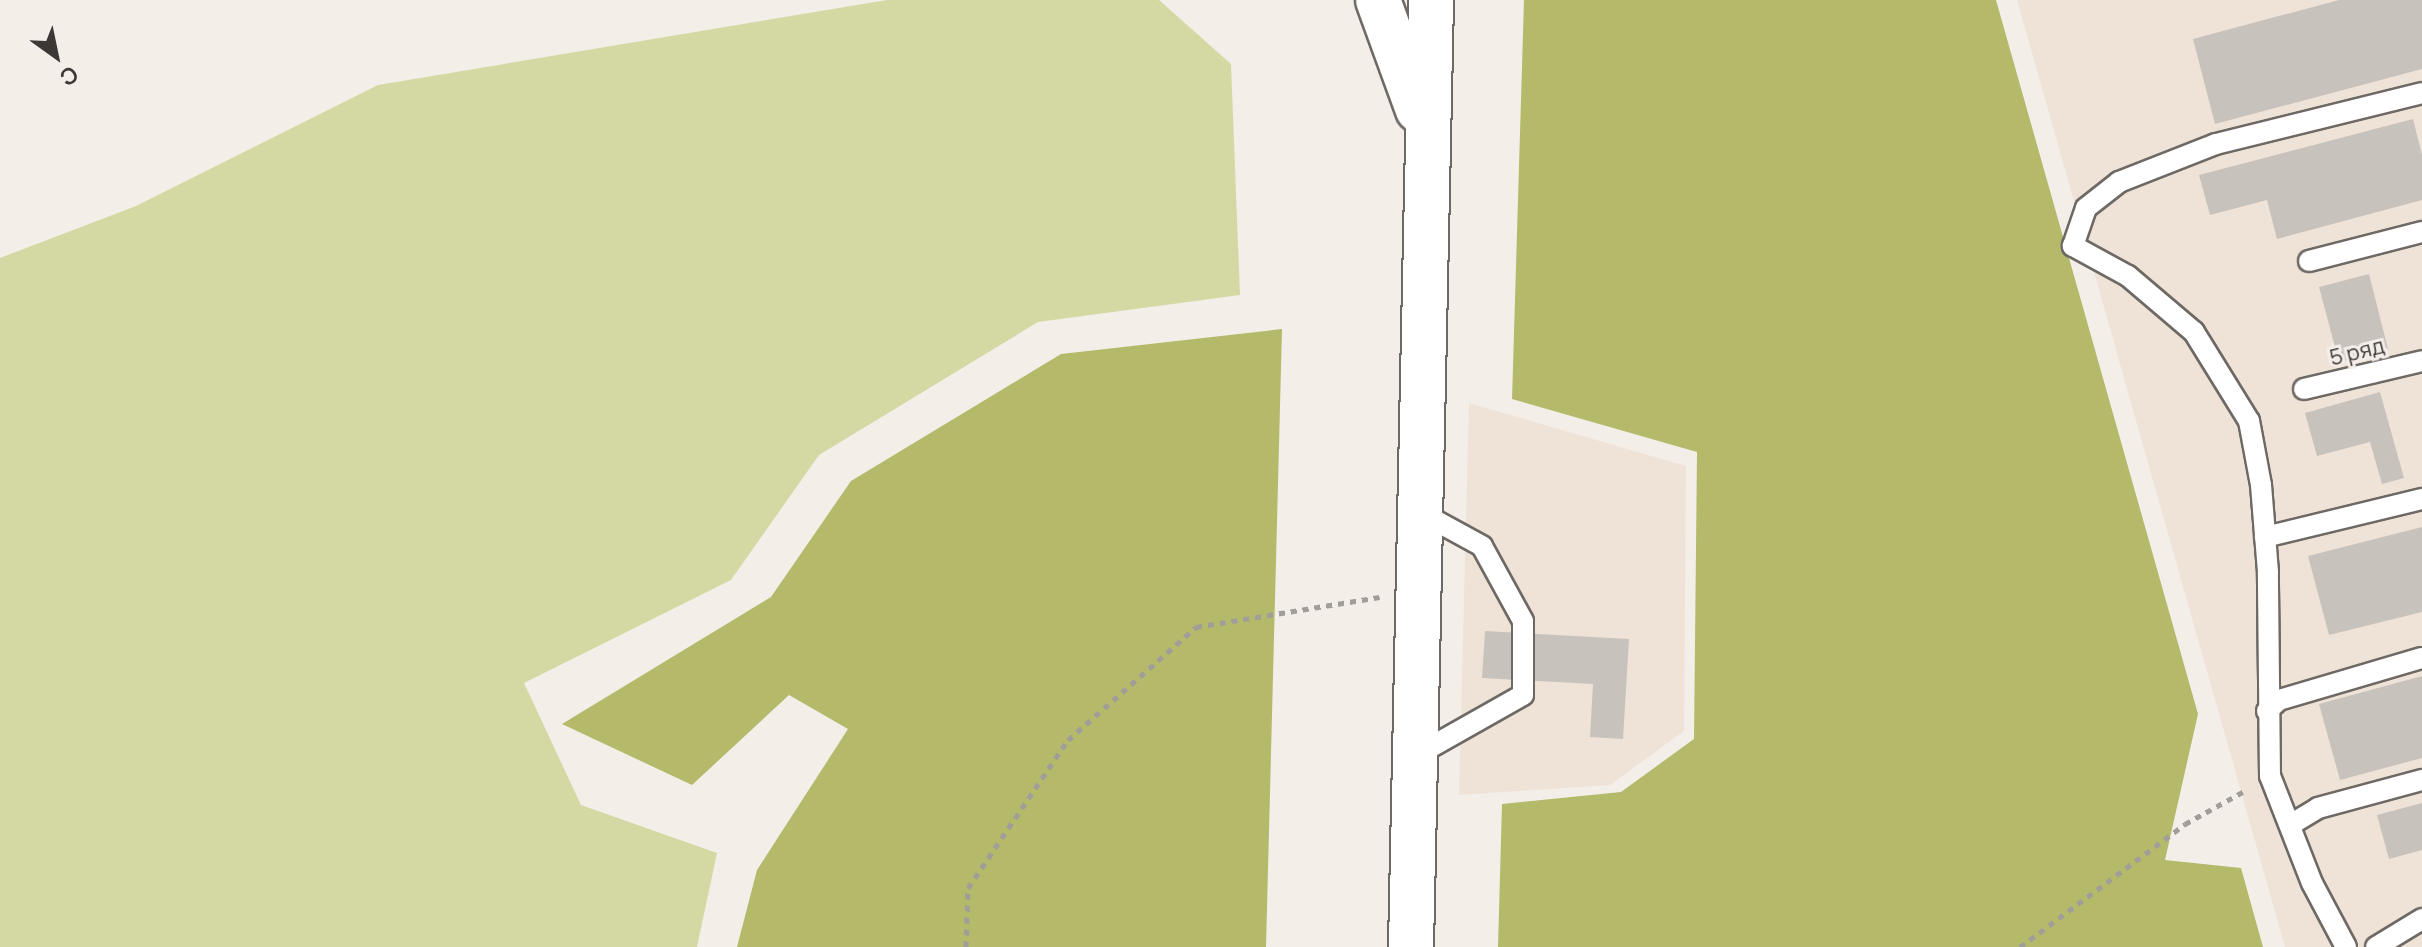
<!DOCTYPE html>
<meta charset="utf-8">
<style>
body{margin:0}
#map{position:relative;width:2422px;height:947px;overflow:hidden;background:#f4eee9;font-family:Manrope,sans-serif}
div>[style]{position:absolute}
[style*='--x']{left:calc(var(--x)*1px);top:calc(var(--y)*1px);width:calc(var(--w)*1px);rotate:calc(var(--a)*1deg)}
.built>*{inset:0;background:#efe3d8}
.green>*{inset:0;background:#d4d9a4}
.forest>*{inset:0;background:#b4ba6a}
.building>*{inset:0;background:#c8c2bd}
.path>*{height:5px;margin-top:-2.5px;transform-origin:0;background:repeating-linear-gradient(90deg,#a19d99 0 6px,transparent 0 12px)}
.roads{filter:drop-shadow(2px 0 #6e6964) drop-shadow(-2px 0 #6e6964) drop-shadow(0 2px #6e6964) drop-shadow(0 -2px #6e6964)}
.lane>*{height:20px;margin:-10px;padding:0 10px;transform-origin:10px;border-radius:10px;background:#fff}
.secondary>*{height:44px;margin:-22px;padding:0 22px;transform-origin:22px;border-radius:22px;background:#fff}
span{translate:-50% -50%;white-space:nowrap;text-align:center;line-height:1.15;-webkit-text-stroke:6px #f4eee9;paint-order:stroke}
.street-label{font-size:22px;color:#3b3836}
.north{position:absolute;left:16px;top:16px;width:80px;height:80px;-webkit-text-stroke:6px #f4eee9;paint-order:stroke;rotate:147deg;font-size:22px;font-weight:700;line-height:32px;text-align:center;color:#3b3836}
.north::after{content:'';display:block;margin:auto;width:28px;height:36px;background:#3b3836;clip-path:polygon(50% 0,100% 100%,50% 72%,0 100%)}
</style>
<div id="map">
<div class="built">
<i style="clip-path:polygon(2017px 0,2422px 0,2422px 947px,2285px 947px)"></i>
<i style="clip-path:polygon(1469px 403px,1686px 466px,1684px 731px,1610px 785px,1459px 795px)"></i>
</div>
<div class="green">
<i style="clip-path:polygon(887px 0,1159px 0,1231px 64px,1240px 295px,1038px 322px,819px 455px,731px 580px,524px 683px,581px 805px,717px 853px,697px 947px,0 947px,0 258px,136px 206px,378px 85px)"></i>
</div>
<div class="forest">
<i style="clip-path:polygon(1524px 0,1996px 0,2198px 714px,2165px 860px,2241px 868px,2263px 947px,1498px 947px,1502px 804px,1621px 792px,1694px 739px,1697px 452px,1512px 399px)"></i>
<i style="clip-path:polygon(1282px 329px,1266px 947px,737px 947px,757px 870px,848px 729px,789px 695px,692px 785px,562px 724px,771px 597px,851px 481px,1061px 354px)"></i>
</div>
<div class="building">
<i style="clip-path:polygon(2339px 0,2422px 0,2422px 69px,2215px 124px,2193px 39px)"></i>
<i style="clip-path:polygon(2413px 119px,2422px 155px,2422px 200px,2277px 239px,2267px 200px,2210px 215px,2199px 175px)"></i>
<i style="clip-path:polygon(2369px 274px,2388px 349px,2339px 362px,2319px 287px)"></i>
<i style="clip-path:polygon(2380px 392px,2404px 478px,2382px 484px,2370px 442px,2317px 456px,2305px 413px)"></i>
<i style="clip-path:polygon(2422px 527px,2422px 612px,2329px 635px,2308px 556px)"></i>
<i style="clip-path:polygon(1485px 631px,1629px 639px,1623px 739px,1590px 737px,1593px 684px,1482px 678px)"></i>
<i style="clip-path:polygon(2422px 676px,2422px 758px,2340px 780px,2319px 704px)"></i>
<i style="clip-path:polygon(2422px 803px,2422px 850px,2389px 859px,2377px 815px)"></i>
</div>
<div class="path">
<i style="--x:966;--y:947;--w:59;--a:-88.1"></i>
<i style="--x:968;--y:888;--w:179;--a:-56"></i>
<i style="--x:1068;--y:740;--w:171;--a:-41.4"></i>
<i style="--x:1196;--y:627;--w:186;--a:-9.3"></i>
<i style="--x:2020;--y:947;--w:206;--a:-36.7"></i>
<i style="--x:2185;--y:824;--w:70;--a:-29.1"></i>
</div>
<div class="roads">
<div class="lane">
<i style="--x:2309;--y:261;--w:117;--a:-14.4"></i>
<i style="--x:2304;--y:389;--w:121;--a:-13.3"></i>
<i style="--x:2265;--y:537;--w:162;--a:-13.6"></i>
<i style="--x:2267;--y:711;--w:16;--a:-43"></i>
<i style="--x:2279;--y:700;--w:149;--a:-16.4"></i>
<i style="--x:1415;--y:756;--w:124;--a:-29.5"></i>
<i style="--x:1523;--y:695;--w:74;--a:-90"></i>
<i style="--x:1523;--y:621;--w:85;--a:-118.7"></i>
<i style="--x:1482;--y:546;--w:71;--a:-151.3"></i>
<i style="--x:2290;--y:825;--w:33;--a:-31"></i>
<i style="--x:2318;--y:808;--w:108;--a:-15.1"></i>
<i style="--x:2346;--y:947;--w:72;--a:-118"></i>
<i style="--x:2312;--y:883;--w:115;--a:-111.4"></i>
<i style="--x:2270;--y:776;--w:204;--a:-90.6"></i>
<i style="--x:2268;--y:572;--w:87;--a:-94.6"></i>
<i style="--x:2261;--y:485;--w:65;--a:-100.6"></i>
<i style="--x:2249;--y:421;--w:105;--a:-121.7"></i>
<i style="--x:2194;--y:332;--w:87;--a:-139.7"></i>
<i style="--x:2128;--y:276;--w:63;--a:-151.4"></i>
<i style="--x:2073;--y:246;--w:40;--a:-71.1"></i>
<i style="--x:2086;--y:208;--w:42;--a:-38.2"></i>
<i style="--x:2119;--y:182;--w:104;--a:-21.4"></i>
<i style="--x:2216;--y:144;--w:212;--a:-13.9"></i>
<i style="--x:2376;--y:947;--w:54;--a:-31.3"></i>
</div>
<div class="secondary">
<i style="--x:1378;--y:0;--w:117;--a:70"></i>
<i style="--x:1411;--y:947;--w:947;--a:-88.79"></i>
</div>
</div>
<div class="street-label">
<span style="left:2357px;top:352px;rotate:-14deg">5 ряд</span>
</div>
<div class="north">С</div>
</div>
